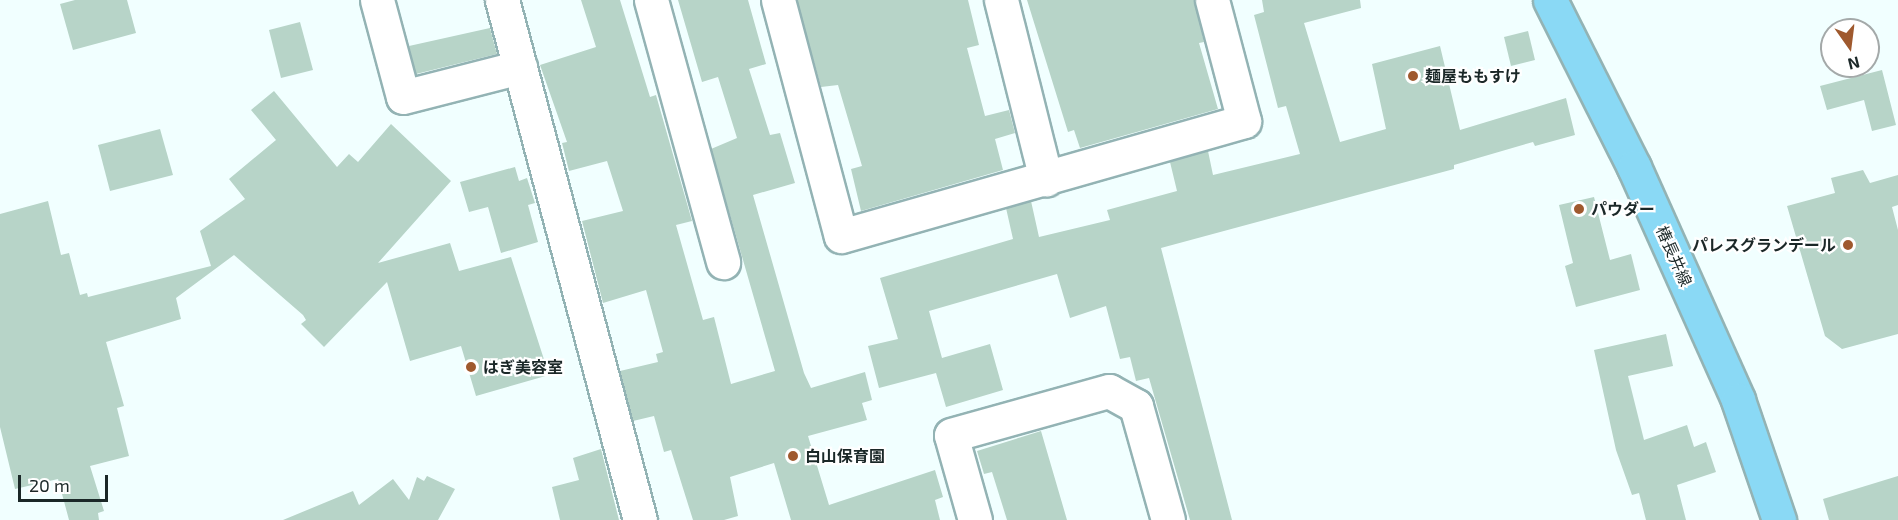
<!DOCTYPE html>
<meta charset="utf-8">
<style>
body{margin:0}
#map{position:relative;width:1898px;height:520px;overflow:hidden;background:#f1ffff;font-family:"Exo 2","Noto Sans JP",sans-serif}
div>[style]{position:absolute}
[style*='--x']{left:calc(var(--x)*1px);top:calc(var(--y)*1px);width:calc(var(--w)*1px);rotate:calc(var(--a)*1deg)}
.building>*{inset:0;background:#b7d4c8}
.roads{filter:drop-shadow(2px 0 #93b3b4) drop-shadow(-2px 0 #93b3b4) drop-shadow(0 2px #93b3b4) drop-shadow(0 -2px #93b3b4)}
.minor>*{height:33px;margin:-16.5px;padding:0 16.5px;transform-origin:16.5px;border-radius:16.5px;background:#fff}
.major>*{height:33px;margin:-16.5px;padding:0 16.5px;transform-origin:16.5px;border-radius:16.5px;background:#8ad9f5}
.dots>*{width:16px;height:16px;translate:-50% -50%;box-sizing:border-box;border:3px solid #fff;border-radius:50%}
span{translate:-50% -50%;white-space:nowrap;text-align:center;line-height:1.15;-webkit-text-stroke:4.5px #fff;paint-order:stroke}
.poi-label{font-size:16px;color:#1b2828;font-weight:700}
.left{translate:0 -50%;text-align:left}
.right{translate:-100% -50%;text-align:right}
.street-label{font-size:16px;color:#1b2828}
.north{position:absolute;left:1820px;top:18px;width:60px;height:60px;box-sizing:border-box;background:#fff;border:2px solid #a4a9a9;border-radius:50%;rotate:166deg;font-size:16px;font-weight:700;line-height:24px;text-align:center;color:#1b2828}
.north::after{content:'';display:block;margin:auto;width:21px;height:27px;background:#9f592e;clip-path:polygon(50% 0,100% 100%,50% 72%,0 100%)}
.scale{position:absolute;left:18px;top:475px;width:90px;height:27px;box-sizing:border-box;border:3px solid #1b2828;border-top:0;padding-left:8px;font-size:18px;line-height:21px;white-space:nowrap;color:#1b2828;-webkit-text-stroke:4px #fff;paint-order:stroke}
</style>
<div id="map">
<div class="building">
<i style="clip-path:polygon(75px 0,127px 0,136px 33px,73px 50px,60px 4px)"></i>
<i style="clip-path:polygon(581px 0,620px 0,650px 97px,656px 95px,692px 221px,676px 225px,703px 320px,714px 317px,731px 384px,775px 371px,711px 149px,737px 138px,718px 77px,702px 82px,678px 0,748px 0,766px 64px,749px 69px,770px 135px,780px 133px,795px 183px,753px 195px,804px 373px,811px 388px,865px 372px,872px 400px,862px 403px,867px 420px,808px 436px,829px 505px,935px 470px,943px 497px,935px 500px,940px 520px,791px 520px,774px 463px,730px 477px,738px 516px,724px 520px,693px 520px,671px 450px,664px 452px,654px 416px,633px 421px,620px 371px,658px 362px,656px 354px,663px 352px,646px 290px,603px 303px,582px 221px,623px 211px,607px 161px,569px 171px,562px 143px,567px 142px,540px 65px,596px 47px)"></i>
<i style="clip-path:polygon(797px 0,968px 0,979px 45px,967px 48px,985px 116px,1009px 110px,1015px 133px,995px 139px,1003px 170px,861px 211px,851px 169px,862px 166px,838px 85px,821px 87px)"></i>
<i style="clip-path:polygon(1027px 0,1194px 0,1204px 42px,1199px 43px,1218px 109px,1080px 148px,1074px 130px,1068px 132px)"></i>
<i style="clip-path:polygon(1262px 0,1360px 0,1361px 8px,1304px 23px,1340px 142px,1386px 129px,1372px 64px,1440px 46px,1460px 130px,1566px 98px,1575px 135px,1535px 146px,1533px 142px,1454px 165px,1454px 169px,1161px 248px,1232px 520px,1190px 520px,1149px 378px,1136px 381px,1130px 357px,1120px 359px,1106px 306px,1070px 318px,1057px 274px,929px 311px,942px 358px,990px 344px,1003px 390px,946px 407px,936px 373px,879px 388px,868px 346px,898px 339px,880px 278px,1013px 239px,1006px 208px,1031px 201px,1039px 237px,1110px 220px,1107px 210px,1177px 191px,1170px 162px,1208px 151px,1213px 175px,1300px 154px,1286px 106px,1278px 108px,1254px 15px,1264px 12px)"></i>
<i style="clip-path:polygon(300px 22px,313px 70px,281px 78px,269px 30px)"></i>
<i style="clip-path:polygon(490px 28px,497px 54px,416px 74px,409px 46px)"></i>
<i style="clip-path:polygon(1528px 31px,1535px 60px,1511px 66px,1504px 37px)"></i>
<i style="clip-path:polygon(1882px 70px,1896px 125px,1872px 131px,1864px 100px,1827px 110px,1820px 86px)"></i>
<i style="clip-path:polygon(274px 91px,337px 167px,349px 154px,358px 162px,391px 124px,451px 181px,378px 263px,450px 243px,459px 271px,511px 257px,549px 375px,476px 396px,461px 346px,410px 361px,387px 282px,324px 347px,301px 324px,306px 320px,303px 315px,234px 255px,176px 298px,181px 319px,106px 342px,124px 406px,117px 408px,129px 456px,90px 466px,104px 511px,98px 513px,99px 520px,69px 520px,58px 479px,15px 489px,0 427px,0 214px,48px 201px,61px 255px,69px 253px,80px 295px,87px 293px,88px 297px,211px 266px,200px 231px,245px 199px,229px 179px,276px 140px,251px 110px)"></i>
<i style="clip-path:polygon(160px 129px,173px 175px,110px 191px,98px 145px)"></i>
<i style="clip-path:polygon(515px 167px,519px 181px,527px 178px,535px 203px,528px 205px,538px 242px,501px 253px,488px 207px,469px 212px,460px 182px)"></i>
<i style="clip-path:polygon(1863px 170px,1870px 183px,1898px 175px,1898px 205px,1892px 207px,1898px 230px,1898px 334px,1842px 349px,1825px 336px,1787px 206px,1835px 193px,1831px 178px)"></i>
<i style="clip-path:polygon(1594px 197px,1610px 260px,1631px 254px,1640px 290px,1576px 307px,1565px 266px,1573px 263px,1559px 205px)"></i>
<i style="clip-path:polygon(1666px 334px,1673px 366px,1628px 376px,1644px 440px,1687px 425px,1694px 447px,1706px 442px,1716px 472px,1677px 485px,1686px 520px,1646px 520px,1639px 493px,1632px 495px,1616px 450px,1594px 350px)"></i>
<i style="clip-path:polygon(1041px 431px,1067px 520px,1007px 520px,992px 472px,984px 474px,977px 451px)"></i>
<i style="clip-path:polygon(601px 449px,619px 520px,560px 520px,552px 487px,579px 480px,573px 458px)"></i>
<i style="clip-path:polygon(427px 476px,455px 489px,438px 520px,283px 520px,353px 491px,359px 505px,393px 479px,409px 500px,417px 477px,424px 481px)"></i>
<i style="clip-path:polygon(1898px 476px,1898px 520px,1829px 520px,1823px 499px)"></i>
</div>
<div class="roads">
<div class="minor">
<i style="--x:377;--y:0;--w:100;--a:75"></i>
<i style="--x:403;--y:97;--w:121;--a:-14.4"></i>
<i style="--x:502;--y:0;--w:538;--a:75.14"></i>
<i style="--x:651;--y:0;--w:272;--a:74.6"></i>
<i style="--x:778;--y:0;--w:244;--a:75.1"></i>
<i style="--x:841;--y:236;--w:419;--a:-15.9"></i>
<i style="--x:1244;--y:121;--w:125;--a:-104.8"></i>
<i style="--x:1001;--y:0;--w:185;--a:75.9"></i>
<i style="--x:975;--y:520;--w:88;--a:-105.8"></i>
<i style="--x:951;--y:435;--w:164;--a:-15.6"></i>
<i style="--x:1109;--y:391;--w:31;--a:29"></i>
<i style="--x:1136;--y:406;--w:118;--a:74.3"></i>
</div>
<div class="major">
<i style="--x:1550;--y:0;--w:187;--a:63.3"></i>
<i style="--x:1634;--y:167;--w:255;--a:65.9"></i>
<i style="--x:1738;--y:400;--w:127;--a:71.1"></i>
</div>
</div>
<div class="dots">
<i style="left:1413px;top:76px;background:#9f592e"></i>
<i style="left:1579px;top:209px;background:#9f592e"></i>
<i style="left:1848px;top:245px;background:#9f592e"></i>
<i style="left:471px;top:367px;background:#9f592e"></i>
<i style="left:793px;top:456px;background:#9f592e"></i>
</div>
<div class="poi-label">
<span class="left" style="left:1425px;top:76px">麺屋ももすけ</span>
<span class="left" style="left:1591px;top:209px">パウダー</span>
<span class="right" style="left:1836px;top:245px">パレスグランデール</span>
<span class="left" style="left:483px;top:367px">はぎ美容室</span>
<span class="left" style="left:805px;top:456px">白山保育園</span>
</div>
<div class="street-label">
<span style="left:1674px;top:256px;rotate:66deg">椿長井線</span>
</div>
<div class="north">N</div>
<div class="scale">20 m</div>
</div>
